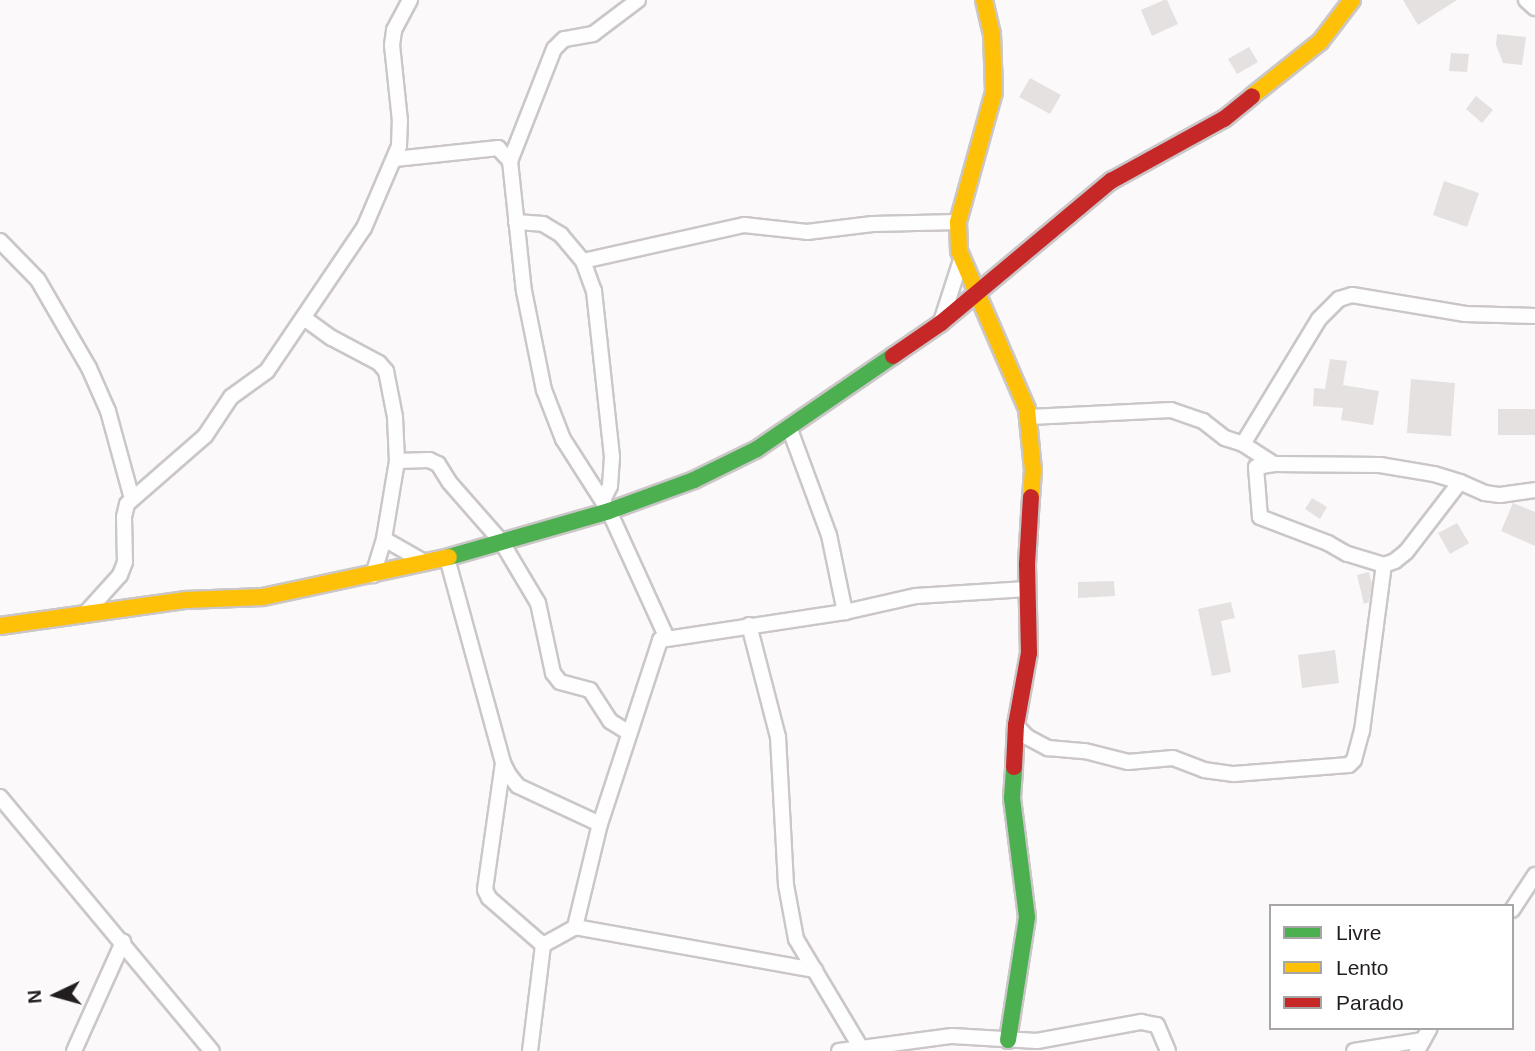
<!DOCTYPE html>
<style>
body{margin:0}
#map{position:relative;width:1535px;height:1051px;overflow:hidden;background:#fcf9fa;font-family:Helvetica,sans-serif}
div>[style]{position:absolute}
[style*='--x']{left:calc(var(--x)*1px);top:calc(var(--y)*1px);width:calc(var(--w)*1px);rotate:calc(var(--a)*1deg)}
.building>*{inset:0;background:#e5e1e1}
.roads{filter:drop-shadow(2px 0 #cbc7c8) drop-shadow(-2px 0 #cbc7c8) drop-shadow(0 2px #cbc7c8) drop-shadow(0 -2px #cbc7c8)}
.street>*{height:14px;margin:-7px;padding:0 7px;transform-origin:7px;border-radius:7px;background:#fffefe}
.fast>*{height:16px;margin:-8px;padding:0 8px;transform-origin:8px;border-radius:8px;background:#4caf50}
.slow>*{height:16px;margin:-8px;padding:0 8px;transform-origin:8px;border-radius:8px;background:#ffc107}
.jam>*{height:16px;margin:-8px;padding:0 8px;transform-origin:8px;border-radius:8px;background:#c62828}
span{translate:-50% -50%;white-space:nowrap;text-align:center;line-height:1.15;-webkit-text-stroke:6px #fff;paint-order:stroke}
.legend{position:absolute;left:1269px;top:904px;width:245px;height:126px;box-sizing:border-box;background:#fff;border:2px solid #a7a5a5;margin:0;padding:9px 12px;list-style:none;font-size:21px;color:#221d1e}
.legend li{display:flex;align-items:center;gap:14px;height:35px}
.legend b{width:35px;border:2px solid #a7a5a5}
.north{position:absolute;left:21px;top:960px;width:70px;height:70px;-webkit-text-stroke:5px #fff;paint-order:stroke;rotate:265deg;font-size:19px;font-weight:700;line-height:28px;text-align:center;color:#221d1e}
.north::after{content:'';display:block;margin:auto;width:24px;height:32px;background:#221d1e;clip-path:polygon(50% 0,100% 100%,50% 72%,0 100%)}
</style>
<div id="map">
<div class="building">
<i style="clip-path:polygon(1164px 0,1167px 0,1178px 24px,1152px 36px,1141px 10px)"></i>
<i style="clip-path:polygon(1403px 0,1457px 0,1418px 25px)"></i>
<i style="clip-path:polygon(1497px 34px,1526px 37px,1522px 65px,1503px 63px,1496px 45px)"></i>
<i style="clip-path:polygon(1249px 47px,1258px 62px,1237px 74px,1228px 59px)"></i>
<i style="clip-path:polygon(1451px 53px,1469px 54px,1467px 72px,1449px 71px)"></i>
<i style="clip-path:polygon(1030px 78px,1061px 95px,1050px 114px,1019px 97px)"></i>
<i style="clip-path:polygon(1476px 96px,1493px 110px,1482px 123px,1466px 109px)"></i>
<i style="clip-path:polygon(1444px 181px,1479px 193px,1467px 227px,1433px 215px)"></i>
<i style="clip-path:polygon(1330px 359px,1347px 361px,1343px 385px,1379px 391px,1373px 425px,1341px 420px,1343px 408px,1313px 406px,1314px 388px,1325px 389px)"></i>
<i style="clip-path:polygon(1411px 379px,1455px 383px,1451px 436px,1407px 433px)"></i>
<i style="clip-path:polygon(1498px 409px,1535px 409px,1535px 435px,1498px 435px)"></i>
<i style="clip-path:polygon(1312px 498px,1327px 507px,1320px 519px,1305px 509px)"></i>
<i style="clip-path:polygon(1513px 503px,1535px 512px,1535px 546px,1501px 531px)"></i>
<i style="clip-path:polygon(1457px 523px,1469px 543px,1450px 554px,1438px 533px)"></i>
<i style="clip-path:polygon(1369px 572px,1372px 584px,1369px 602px,1364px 604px,1357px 575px)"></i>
<i style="clip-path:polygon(1114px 581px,1115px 596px,1078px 598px,1078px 582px)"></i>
<i style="clip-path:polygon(1231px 602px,1235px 618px,1221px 621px,1231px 672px,1212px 676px,1198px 609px)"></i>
<i style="clip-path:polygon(1335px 650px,1339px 683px,1302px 688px,1298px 655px)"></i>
</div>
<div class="roads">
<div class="street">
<i style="--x:638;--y:0;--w:56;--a:142.9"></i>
<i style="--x:593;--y:34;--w:29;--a:170"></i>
<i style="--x:564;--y:39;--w:14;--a:135"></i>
<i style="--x:554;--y:49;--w:120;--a:111.4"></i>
<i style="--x:510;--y:161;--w:131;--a:83.9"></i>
<i style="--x:524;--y:291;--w:101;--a:78.6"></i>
<i style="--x:544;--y:390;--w:53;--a:68.8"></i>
<i style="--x:563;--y:439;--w:85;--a:57.4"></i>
<i style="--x:609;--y:511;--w:137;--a:65.5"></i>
<i style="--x:1526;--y:0;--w:12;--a:42"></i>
<i style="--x:395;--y:159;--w:104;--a:-6.1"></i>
<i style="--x:498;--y:148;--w:18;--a:47"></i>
<i style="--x:516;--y:222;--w:27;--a:4"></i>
<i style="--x:543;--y:224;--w:21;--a:31"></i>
<i style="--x:561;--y:235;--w:34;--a:50"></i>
<i style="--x:583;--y:261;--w:32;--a:70"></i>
<i style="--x:594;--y:291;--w:167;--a:83.8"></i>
<i style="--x:612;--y:457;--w:29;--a:94"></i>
<i style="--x:610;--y:486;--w:16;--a:117"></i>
<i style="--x:0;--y:241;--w:54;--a:45.7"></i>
<i style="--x:38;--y:280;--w:102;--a:59.9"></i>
<i style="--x:89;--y:368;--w:47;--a:66.2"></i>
<i style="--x:108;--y:411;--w:91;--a:74.7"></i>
<i style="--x:583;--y:261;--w:165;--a:-12.6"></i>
<i style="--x:744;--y:225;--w:63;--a:6.3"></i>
<i style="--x:807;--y:232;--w:66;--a:-6.9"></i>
<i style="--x:873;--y:224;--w:85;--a:-1.3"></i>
<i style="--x:304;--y:318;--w:34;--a:36"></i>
<i style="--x:332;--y:338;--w:53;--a:28"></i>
<i style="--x:379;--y:363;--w:11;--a:49"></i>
<i style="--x:386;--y:371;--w:47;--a:78.9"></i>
<i style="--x:395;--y:417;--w:44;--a:87.4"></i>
<i style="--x:397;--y:461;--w:79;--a:99.5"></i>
<i style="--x:384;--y:539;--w:38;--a:107"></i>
<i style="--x:941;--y:322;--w:65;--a:-72.1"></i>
<i style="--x:1030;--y:417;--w:141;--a:-2.8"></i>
<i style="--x:1171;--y:410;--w:34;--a:19"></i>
<i style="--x:1203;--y:421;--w:28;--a:38"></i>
<i style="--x:1225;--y:438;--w:19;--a:18"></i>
<i style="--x:1243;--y:444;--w:37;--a:33"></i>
<i style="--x:789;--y:427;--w:115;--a:69.7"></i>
<i style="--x:829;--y:535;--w:79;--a:78.3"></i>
<i style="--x:1243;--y:444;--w:146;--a:-58.7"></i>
<i style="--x:1319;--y:319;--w:28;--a:-45"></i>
<i style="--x:1339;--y:299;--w:14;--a:-17"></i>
<i style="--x:1352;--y:295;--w:115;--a:9.5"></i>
<i style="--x:1465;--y:314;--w:70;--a:1.6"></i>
<i style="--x:397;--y:461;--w:32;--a:-2"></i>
<i style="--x:429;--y:460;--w:10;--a:24"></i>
<i style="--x:438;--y:464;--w:22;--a:58"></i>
<i style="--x:450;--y:483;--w:77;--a:48.7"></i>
<i style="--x:501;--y:541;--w:72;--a:59.2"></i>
<i style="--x:538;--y:603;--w:72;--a:77.9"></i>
<i style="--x:553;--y:673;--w:11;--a:52"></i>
<i style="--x:560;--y:682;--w:31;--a:15"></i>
<i style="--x:590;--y:690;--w:37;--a:57"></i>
<i style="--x:610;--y:721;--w:22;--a:32"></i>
<i style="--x:1460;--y:482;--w:88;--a:127.6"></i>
<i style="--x:1406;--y:552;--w:14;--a:141"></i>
<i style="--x:1395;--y:561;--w:12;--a:160"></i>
<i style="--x:1384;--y:565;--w:39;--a:-163"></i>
<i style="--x:1347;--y:554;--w:22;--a:-150"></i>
<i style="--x:1328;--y:543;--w:73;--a:-159.1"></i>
<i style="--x:1260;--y:517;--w:50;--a:-94.6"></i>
<i style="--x:1256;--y:467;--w:18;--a:-9"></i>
<i style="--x:1274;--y:464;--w:106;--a:0.5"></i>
<i style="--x:1380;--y:465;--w:55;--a:9.5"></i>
<i style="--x:1434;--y:474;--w:27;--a:17"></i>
<i style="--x:1460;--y:482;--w:27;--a:24"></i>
<i style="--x:1485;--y:493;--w:15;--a:8"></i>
<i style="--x:1500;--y:495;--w:35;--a:-8"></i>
<i style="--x:384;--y:539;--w:48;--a:29.7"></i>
<i style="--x:447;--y:558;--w:213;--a:74.7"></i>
<i style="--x:503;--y:763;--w:13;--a:63"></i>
<i style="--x:509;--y:775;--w:14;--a:51"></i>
<i style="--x:518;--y:786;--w:90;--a:24.9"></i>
<i style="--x:84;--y:615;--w:54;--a:-48"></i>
<i style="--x:120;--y:575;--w:14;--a:-69"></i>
<i style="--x:125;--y:562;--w:45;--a:-91.3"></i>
<i style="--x:124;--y:517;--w:13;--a:-77"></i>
<i style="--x:127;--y:504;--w:103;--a:-41.1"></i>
<i style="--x:205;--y:436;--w:47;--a:-56.3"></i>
<i style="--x:231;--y:397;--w:44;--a:-35.8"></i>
<i style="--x:267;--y:371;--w:173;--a:-55.9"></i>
<i style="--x:364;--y:228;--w:89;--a:-66.9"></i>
<i style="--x:399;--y:146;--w:25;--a:-88"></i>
<i style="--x:400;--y:121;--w:76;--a:-96"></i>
<i style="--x:392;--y:45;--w:15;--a:-82"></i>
<i style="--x:394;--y:30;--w:34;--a:-62"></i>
<i style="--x:749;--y:625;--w:116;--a:75.5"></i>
<i style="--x:778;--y:737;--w:148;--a:86.9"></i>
<i style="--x:786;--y:885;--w:55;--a:79.5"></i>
<i style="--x:796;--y:939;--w:127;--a:59.2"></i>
<i style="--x:1016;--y:725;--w:16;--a:47"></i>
<i style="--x:1027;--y:737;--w:24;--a:28"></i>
<i style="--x:1048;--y:748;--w:37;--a:5"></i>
<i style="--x:1085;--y:751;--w:44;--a:14.3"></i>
<i style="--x:1128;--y:762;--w:45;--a:-5.1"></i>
<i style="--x:1173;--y:758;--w:33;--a:21"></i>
<i style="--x:1204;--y:770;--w:30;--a:8"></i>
<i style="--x:1234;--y:774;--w:115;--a:-4.5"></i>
<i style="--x:1349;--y:765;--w:7;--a:-45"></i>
<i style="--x:1354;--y:760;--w:30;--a:-75"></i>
<i style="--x:1362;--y:731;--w:167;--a:-82.5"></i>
<i style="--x:503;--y:763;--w:128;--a:98.1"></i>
<i style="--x:485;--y:890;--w:9;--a:63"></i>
<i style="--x:489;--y:898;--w:72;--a:41"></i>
<i style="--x:0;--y:797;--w:331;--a:50.2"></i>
<i style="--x:1512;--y:910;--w:42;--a:-56.7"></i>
<i style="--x:575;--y:927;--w:106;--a:-76.4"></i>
<i style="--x:600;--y:824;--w:194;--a:-71.9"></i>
<i style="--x:660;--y:640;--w:187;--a:-8.6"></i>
<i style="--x:845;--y:612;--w:73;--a:-12.7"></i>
<i style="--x:916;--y:596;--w:111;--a:-3.6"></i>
<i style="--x:74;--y:1051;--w:120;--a:-65.8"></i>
<i style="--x:530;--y:1051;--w:107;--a:-83"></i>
<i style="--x:543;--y:945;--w:37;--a:-29"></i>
<i style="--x:575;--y:927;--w:244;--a:10.2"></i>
<i style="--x:839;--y:1051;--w:114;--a:-7.6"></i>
<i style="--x:952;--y:1036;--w:85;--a:3.4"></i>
<i style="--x:1037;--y:1041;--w:106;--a:-10.4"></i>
<i style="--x:1141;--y:1022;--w:16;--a:11"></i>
<i style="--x:1157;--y:1025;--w:28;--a:67"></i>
<i style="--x:1354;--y:1051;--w:70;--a:-9.1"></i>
<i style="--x:1417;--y:1051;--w:26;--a:-61"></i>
</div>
<div class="fast">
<i style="--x:449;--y:557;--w:166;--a:-16"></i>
<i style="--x:609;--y:511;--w:90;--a:-20"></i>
<i style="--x:694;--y:480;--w:70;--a:-26.2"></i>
<i style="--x:757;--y:449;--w:165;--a:-34.4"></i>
<i style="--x:1008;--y:1040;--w:124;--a:-81.2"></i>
<i style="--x:1027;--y:917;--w:120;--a:-97.2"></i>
<i style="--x:1012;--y:798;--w:31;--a:-86"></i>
</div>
<div class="slow">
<i style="--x:984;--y:0;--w:35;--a:77"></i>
<i style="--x:992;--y:34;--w:58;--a:88"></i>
<i style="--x:994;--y:92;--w:135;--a:105.5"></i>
<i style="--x:958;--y:222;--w:29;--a:88"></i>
<i style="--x:959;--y:251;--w:172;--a:66.7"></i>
<i style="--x:1027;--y:409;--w:61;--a:84.4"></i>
<i style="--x:1033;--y:470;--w:27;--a:94"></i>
<i style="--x:1252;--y:96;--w:87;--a:-38.5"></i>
<i style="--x:1320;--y:42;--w:53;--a:-52.7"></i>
<i style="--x:0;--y:626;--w:188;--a:-8"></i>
<i style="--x:186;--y:600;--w:77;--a:-2.2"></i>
<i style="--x:263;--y:597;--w:190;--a:-12.1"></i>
</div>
<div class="jam">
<i style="--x:893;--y:356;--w:58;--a:-34.5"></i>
<i style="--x:941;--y:323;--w:222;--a:-39.9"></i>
<i style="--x:1111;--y:181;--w:129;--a:-28.8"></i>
<i style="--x:1224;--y:119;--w:36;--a:-39"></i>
<i style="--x:1014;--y:767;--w:42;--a:-87.3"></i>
<i style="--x:1016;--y:725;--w:73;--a:-79.8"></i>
<i style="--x:1029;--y:653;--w:89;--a:-91.3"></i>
<i style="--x:1027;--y:564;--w:67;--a:-86.6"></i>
</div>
</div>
<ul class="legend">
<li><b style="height:9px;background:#4caf50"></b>Livre</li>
<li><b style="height:9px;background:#ffc107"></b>Lento</li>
<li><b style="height:9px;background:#c62828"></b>Parado</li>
</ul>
<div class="north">N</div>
</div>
